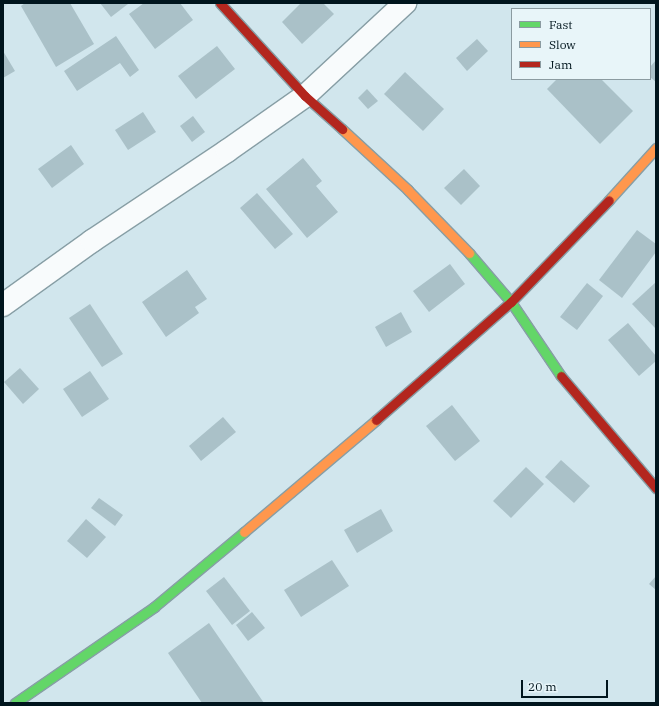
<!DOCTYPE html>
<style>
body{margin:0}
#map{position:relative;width:659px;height:706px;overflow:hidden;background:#d1e6ed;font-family:"IBM Plex Serif",serif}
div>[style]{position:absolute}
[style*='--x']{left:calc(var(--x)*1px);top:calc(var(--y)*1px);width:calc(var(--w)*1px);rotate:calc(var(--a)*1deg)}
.building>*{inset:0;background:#aac1c8}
.roads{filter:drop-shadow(1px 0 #879ea5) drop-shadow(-1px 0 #879ea5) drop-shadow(0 1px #879ea5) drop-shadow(0 -1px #879ea5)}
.street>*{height:22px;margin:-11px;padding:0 11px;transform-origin:11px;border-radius:11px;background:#f8fbfc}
.fast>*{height:9px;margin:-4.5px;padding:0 4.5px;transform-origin:4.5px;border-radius:4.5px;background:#63d668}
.slow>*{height:9px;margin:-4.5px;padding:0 4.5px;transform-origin:4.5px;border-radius:4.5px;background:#ff974d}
.jam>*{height:9px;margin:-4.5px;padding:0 4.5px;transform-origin:4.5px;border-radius:4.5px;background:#b3261e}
span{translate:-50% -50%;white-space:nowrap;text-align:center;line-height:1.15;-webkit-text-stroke:4px #e8f5f9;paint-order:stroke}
.frame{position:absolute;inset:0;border:4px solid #00151d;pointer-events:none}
.legend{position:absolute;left:511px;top:8px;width:140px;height:72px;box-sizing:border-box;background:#e8f5f9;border:1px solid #8b9ba1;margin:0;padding:5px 7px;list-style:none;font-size:12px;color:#00151d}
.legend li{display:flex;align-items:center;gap:8px;height:20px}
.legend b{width:20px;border:1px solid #8b9ba1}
.scale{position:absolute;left:521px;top:680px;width:87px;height:18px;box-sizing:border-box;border:2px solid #00151d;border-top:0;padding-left:5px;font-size:12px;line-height:14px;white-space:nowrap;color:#00151d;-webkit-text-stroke:3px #e8f5f9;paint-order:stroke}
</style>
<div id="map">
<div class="building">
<i style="clip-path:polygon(25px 3px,70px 3px,94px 44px,56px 67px,21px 6px)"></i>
<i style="clip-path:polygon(100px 3px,127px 3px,128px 4px,111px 17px)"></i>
<i style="clip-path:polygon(144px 3px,180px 3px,193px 20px,155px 49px,129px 14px)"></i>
<i style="clip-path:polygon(301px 3px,323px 3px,334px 14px,302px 44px,282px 22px)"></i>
<i style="clip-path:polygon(116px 36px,139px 70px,130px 77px,120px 63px,77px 91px,64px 71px)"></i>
<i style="clip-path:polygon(477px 39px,488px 51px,467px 71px,456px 58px)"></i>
<i style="clip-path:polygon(217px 46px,235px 69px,196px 99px,178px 76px)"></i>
<i style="clip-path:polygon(3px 51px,15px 71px,3px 78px)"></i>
<i style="clip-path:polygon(656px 60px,656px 82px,650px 77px,650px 67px)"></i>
<i style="clip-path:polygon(405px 72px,444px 109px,423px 131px,384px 94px)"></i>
<i style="clip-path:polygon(557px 79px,601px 79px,633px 111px,600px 144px,547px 89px)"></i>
<i style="clip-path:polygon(367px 89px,378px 101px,368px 109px,358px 98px)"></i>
<i style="clip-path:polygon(143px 112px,156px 132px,128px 150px,115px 130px)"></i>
<i style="clip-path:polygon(193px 116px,205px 132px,192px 142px,180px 126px)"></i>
<i style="clip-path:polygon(71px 145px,84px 164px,52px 188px,38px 169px)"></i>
<i style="clip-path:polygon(303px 158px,322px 181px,316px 186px,338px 212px,307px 238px,266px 189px)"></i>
<i style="clip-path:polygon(464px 169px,480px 186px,461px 205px,444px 188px)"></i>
<i style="clip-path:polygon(257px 193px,293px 234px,275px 249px,240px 208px)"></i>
<i style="clip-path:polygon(637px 230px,656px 244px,656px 252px,622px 298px,599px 280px)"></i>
<i style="clip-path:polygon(450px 264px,465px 284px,429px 312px,413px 291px)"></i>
<i style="clip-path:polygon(187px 270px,207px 299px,195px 307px,199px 313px,166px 337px,142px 302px)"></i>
<i style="clip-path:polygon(656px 282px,656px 329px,632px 304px)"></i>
<i style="clip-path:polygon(587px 283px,603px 296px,577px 330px,560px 317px)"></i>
<i style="clip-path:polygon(90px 304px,123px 354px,102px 367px,69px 318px)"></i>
<i style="clip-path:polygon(401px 312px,412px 332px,386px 347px,375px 327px)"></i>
<i style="clip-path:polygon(628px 323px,656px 356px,656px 361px,639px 376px,608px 340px)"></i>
<i style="clip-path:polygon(20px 368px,39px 389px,23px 404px,4px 382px)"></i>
<i style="clip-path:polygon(90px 371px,109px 399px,82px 417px,63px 389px)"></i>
<i style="clip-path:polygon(452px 405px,480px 441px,455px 461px,426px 426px)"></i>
<i style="clip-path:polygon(223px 417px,236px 432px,201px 461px,189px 446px)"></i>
<i style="clip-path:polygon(561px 460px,590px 486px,574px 503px,545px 477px)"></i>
<i style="clip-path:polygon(526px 467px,544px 484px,511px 518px,493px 501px)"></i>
<i style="clip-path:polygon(99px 498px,123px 515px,115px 526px,91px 508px)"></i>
<i style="clip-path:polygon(381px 509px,393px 531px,357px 553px,344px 530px)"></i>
<i style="clip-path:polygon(86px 519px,106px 537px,87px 558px,67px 541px)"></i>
<i style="clip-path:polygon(332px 560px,349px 586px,301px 617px,284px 590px)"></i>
<i style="clip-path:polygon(656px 576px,656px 590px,649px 584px)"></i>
<i style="clip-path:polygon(224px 577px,250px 611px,232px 625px,206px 591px)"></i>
<i style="clip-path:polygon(252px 612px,265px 628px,248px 641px,236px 625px)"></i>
<i style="clip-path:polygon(209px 623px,264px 703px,202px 703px,168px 653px)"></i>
</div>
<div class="roads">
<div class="street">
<i style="--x:3;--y:305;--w:110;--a:-35.7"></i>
<i style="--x:92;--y:241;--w:162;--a:-33.7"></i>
<i style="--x:227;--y:151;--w:95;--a:-35.2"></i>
<i style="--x:305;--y:96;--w:137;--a:-42.9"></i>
</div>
<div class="fast">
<i style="--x:469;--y:253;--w:65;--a:49.4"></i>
<i style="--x:511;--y:302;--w:89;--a:56"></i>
<i style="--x:15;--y:703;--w:169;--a:-34.6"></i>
<i style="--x:154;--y:607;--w:117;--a:-39.8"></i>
</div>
<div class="slow">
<i style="--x:342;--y:129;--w:90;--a:42.7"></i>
<i style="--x:408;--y:190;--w:88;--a:45.9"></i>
<i style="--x:609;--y:200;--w:70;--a:-47.9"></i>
<i style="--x:244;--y:532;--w:173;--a:-40.3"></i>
</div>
<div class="jam">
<i style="--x:220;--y:3;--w:126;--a:47.6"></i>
<i style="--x:305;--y:96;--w:50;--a:41.7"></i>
<i style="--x:561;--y:376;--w:147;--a:49.7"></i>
<i style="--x:376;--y:420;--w:179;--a:-41.2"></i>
<i style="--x:511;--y:302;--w:141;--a:-46.1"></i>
</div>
</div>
<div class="frame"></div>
<ul class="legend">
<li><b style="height:5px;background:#63d668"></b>Fast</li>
<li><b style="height:5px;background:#ff974d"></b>Slow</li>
<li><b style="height:5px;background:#b3261e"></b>Jam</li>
</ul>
<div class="scale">20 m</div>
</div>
